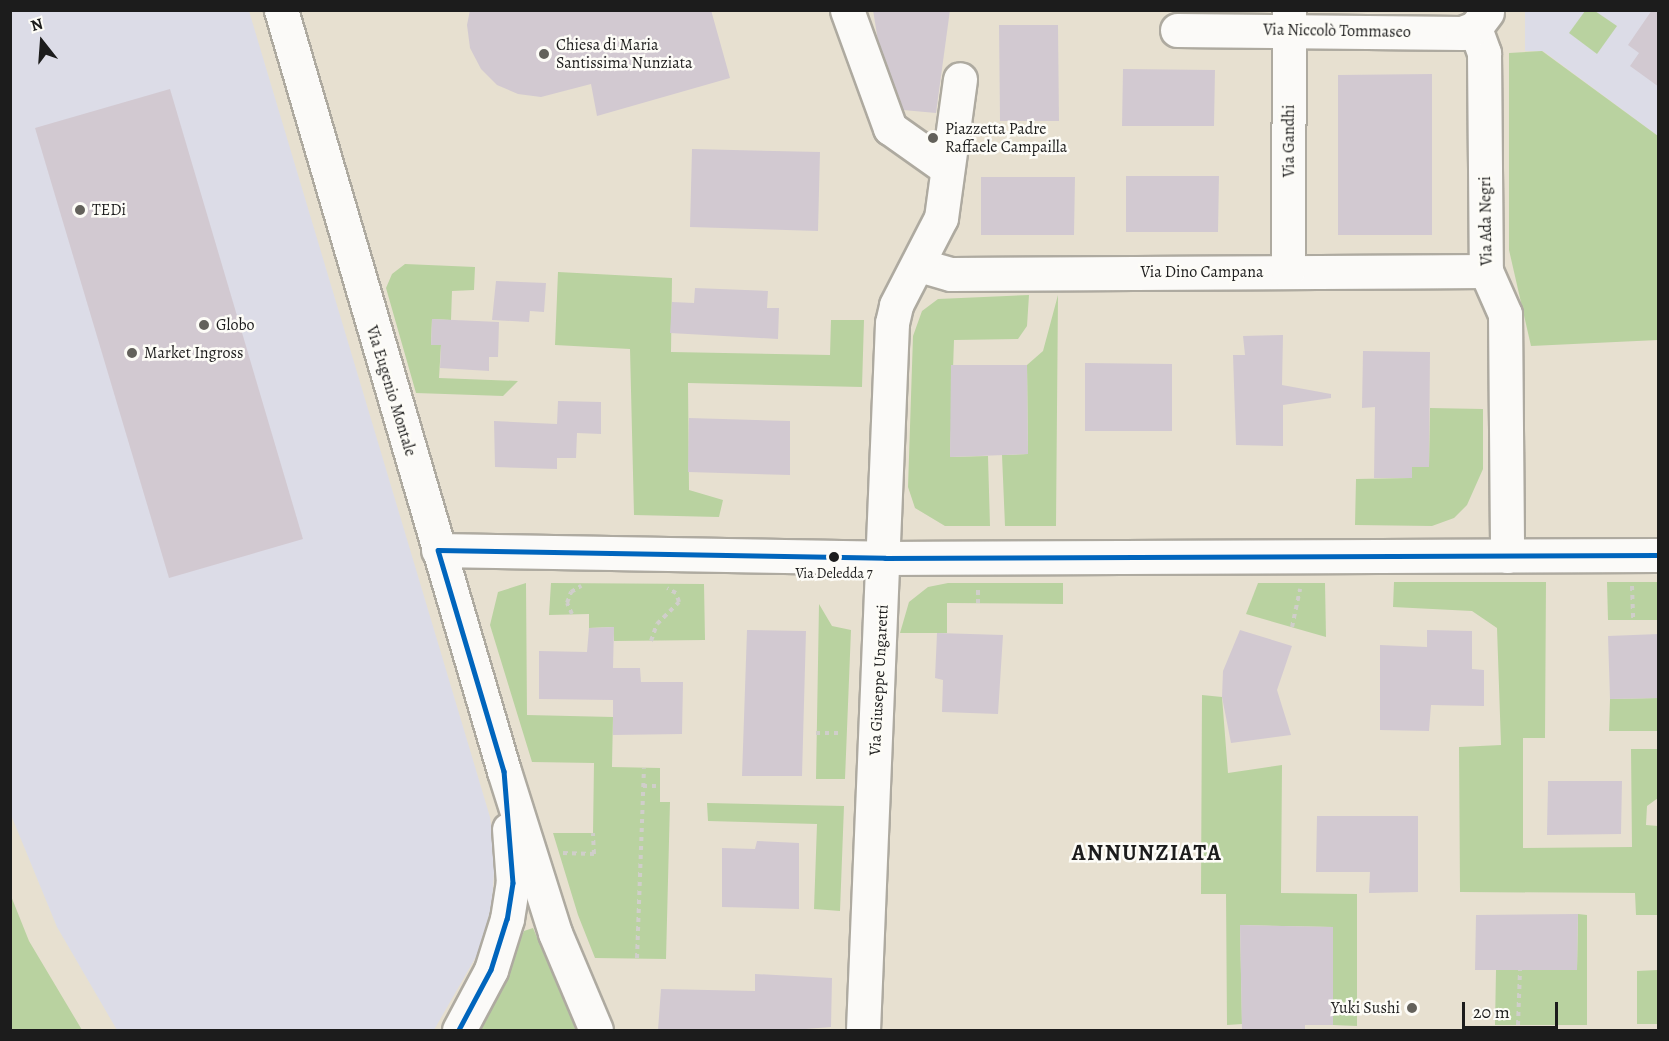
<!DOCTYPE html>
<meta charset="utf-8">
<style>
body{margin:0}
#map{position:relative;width:1669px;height:1041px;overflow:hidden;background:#e7e0d0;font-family:Alegreya,serif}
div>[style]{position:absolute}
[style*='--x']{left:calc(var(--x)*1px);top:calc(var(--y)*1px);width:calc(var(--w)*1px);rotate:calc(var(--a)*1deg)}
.built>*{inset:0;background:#dcdce7}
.green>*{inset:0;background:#b9d2a0}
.building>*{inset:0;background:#d2c9d1}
.path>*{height:4px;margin-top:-2px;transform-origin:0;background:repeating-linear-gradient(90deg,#d0ceca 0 4.5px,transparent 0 9px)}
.roads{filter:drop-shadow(2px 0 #aeaaa0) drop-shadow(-2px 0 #aeaaa0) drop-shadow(0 2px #aeaaa0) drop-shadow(0 -2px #aeaaa0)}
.street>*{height:33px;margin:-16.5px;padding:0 16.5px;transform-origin:16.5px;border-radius:16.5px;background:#fbfaf8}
.secondary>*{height:33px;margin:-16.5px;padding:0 16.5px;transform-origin:16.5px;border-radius:16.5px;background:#fbfaf8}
.bus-1>*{height:4.5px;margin:-2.25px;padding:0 2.25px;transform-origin:2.25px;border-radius:2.25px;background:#0065bd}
.dots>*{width:16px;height:16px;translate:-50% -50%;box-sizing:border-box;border:3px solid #fdfcf7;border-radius:50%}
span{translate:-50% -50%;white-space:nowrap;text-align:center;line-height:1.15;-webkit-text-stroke:5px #fdfcf7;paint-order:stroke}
.bus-label{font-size:14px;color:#1c1c1c}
.street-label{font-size:16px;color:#1c1c1c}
.poi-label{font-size:16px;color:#1c1c1c}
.left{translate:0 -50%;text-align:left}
.right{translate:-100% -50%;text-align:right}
.district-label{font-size:22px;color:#1c1c1c;font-weight:700;letter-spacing:1.5px}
.frame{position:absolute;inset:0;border:12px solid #1c1c1c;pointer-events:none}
.north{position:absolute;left:12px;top:12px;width:60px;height:60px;-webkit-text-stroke:4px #fdfcf7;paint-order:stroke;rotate:343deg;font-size:16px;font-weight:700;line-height:24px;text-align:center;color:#1c1c1c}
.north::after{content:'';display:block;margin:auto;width:21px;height:27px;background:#1c1c1c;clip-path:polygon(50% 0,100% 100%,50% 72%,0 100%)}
.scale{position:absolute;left:1462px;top:1002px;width:96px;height:27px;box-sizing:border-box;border:3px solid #1c1c1c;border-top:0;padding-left:8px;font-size:18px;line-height:21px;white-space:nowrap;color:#1c1c1c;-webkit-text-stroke:4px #fdfcf7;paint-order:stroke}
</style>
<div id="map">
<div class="built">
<i style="clip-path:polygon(10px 11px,249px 11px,490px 817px,495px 856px,492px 904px,481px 948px,434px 1030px,117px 1030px,57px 927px,11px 815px)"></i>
<i style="clip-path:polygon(1525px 11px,1658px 11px,1658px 136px,1543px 51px,1525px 51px)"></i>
</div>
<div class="green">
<i style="clip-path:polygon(1585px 11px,1595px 11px,1617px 26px,1597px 54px,1569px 33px)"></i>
<i style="clip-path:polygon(1542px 51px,1658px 136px,1658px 340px,1531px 346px,1509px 250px,1509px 53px)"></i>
<i style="clip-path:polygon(405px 264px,475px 267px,474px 290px,452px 291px,451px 320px,432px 319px,431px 345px,441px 345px,439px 378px,518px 381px,503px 396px,416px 393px,386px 288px,392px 274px)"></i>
<i style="clip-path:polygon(558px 272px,672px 278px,671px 352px,830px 355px,831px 320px,864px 320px,862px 387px,688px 383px,689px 490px,723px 500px,719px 517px,634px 515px,630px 349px,555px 345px)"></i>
<i style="clip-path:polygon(1029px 295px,1027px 326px,1018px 339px,954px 340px,950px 457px,988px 456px,990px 526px,945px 526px,915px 508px,908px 487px,913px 336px,922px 311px,938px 299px)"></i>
<i style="clip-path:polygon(1058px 295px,1056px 526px,1005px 526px,1002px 455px,1028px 454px,1027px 365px,1043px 351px)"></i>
<i style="clip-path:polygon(1430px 408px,1483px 409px,1483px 469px,1467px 505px,1454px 518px,1432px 526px,1355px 525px,1356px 479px,1411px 478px,1412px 467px,1429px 467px)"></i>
<i style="clip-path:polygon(1394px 582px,1546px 582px,1545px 738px,1523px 738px,1523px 848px,1632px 847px,1631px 749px,1657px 749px,1658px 798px,1647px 806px,1646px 825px,1658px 826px,1658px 915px,1636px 915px,1635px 893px,1460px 892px,1459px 747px,1501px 745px,1497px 628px,1472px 611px,1393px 607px)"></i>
<i style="clip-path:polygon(1607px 582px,1658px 582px,1658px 620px,1608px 620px)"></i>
<i style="clip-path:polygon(526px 583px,527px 715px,613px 717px,612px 767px,660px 768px,660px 802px,670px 802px,666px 959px,595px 958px,578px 915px,553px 833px,593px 833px,594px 763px,532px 762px,490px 625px,498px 592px)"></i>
<i style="clip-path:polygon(551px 583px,704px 584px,705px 640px,614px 641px,613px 627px,589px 628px,589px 614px,549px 615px)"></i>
<i style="clip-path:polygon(948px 583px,1063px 583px,1063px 604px,947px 603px,947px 633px,900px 633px,909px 602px,928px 587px)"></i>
<i style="clip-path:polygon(1258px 583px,1325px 583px,1326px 637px,1246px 614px)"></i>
<i style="clip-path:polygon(819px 604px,832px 626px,851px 630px,845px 779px,816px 779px)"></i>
<i style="clip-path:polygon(1202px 695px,1222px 697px,1228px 773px,1282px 765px,1281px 893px,1357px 894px,1357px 1026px,1333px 1025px,1333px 927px,1240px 925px,1242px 1024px,1227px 1025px,1226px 894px,1201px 894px)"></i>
<i style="clip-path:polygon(1658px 698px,1658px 731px,1609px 731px,1610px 699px)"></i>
<i style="clip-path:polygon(707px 803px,844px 806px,840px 911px,814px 909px,817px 824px,708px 821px)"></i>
<i style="clip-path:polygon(11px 896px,29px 941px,82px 1030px,11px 1030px)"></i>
<i style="clip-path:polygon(1578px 914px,1587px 915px,1587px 1025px,1495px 1025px,1496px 970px,1577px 970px)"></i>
<i style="clip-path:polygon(533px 928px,577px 1030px,480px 1030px,524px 931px)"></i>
<i style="clip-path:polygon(1658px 970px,1658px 1024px,1637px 1024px,1637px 971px)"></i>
</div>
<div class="building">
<i style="clip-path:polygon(470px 10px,711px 10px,730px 78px,597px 116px,591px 84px,541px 97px,518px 94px,497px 85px,481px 69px,470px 48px,467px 25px)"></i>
<i style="clip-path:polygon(873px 10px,950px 10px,936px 113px,903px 110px,878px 41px)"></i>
<i style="clip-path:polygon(1652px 10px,1659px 10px,1659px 87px,1630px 66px,1639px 53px,1628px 45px)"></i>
<i style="clip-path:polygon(999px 25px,1058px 25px,1059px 121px,1000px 121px)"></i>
<i style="clip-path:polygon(1123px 69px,1215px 70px,1214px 126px,1122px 126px)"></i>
<i style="clip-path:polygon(1432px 74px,1432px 235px,1338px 235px,1338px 75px)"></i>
<i style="clip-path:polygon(170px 89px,303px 539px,169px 578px,35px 128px)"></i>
<i style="clip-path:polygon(692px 149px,820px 152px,818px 231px,690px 227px)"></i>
<i style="clip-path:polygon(1126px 176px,1219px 176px,1218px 232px,1126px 232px)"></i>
<i style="clip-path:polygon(981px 177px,1075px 177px,1074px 235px,981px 235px)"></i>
<i style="clip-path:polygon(496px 281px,546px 283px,544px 312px,530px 311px,529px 322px,492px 320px)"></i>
<i style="clip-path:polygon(695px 288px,768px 291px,767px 308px,779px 308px,778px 339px,670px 333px,672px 302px,694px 303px)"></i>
<i style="clip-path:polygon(432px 319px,499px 322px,498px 357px,489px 357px,489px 371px,440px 368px,441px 345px,431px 345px)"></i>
<i style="clip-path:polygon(1283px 335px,1282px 385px,1331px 394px,1331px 398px,1283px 405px,1283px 446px,1236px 445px,1233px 355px,1245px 355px,1243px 336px)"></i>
<i style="clip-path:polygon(1363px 351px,1430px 352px,1429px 467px,1412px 467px,1412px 478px,1374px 478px,1375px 407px,1362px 408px)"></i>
<i style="clip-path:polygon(1085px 363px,1172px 364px,1172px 431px,1085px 431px)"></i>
<i style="clip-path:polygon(951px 365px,1027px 365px,1028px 454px,950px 457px)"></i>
<i style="clip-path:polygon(558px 401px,601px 402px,601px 434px,577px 433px,576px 458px,557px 458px,557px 469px,495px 467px,494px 421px,557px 424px)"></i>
<i style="clip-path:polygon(689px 418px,790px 421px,790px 475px,688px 472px)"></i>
<i style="clip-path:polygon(614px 627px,613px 668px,640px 668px,641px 682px,683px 682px,682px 734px,613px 735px,613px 700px,539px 699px,539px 651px,587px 652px,589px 628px)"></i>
<i style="clip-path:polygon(747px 630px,806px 631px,802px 776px,742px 776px)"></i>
<i style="clip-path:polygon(1240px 630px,1292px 646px,1277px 690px,1291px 735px,1231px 743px,1222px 697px,1223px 671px)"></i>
<i style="clip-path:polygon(1427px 630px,1472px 631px,1472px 669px,1484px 670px,1484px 706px,1431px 705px,1429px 731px,1380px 730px,1380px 645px,1427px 647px)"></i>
<i style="clip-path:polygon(937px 633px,1003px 635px,998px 714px,942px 712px,943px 680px,935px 678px)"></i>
<i style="clip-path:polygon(1659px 634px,1659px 698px,1610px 699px,1608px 636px)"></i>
<i style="clip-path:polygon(1548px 781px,1622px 781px,1621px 834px,1547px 835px)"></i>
<i style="clip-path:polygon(1317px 816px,1418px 816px,1418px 892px,1369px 893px,1370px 872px,1316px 872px)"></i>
<i style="clip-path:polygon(757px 841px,799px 843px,799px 909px,722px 907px,722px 848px,755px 849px)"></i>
<i style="clip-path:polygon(1578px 914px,1577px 970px,1475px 970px,1476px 915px)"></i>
<i style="clip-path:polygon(1240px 925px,1333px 927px,1333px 1025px,1305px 1025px,1305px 1030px,1242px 1030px)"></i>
<i style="clip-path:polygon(755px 974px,832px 978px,831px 1027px,793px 1030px,658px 1030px,661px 989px,755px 991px)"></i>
</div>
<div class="path">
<i style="--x:1632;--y:586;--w:34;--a:88"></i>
<i style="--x:978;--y:590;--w:13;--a:90"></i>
<i style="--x:572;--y:614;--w:12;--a:-114"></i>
<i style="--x:567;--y:603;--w:12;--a:-70"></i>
<i style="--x:571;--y:592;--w:12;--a:-31"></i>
<i style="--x:1292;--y:627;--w:39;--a:-78"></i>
<i style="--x:651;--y:641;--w:18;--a:-71"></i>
<i style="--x:657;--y:624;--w:31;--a:-45"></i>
<i style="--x:679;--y:602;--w:9;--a:-108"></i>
<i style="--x:676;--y:593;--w:10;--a:-151"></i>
<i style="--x:816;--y:733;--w:27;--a:0"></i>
<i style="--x:643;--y:786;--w:17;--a:0"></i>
<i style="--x:563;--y:853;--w:31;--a:2"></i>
<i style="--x:594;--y:854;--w:21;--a:-93"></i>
<i style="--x:637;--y:958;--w:190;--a:-87.9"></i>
<i style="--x:1518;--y:1025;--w:55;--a:-87.9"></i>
</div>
<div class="roads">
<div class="street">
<i style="--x:847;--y:10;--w:126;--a:70"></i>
<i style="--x:890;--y:128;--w:67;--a:35.3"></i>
<i style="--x:1475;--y:28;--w:27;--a:70"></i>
<i style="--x:1484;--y:53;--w:218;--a:89.5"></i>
<i style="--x:1486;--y:271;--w:47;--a:66.2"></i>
<i style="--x:1505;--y:314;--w:242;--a:89.5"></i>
<i style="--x:1177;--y:30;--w:285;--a:0.6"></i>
<i style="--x:1462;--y:33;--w:14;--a:-21"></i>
<i style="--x:1475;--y:28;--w:20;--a:-53"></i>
<i style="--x:919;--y:265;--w:33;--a:16"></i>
<i style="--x:951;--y:274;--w:535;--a:-0.32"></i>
<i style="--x:1288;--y:271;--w:261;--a:-89.8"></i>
<i style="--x:438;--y:550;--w:447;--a:1"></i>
<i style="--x:885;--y:558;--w:773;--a:-0.22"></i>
<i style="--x:863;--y:1030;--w:708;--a:-87.65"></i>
<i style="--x:892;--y:323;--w:18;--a:-77"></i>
<i style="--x:896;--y:305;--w:98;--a:-62.7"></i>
<i style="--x:941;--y:218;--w:140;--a:-82.2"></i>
</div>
<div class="secondary">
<i style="--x:281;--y:10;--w:793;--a:73.67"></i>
<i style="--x:504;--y:771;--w:170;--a:72.5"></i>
<i style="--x:555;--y:933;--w:105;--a:67.1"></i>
<i style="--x:459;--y:1030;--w:68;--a:-61.9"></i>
<i style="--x:491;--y:970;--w:53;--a:-72.6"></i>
<i style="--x:507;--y:919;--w:36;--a:-81"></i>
<i style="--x:513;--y:883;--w:54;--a:-94.2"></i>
</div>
</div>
<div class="bus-1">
<i style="--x:438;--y:550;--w:447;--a:1"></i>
<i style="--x:885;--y:558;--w:773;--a:-0.22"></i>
<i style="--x:438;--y:550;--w:231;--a:73.4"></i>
<i style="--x:504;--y:771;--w:112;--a:85.4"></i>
<i style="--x:513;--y:883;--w:36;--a:99"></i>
<i style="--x:507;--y:919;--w:53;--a:107.4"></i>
<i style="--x:491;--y:970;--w:68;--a:118.1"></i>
</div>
<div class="dots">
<i style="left:544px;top:54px;background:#63615b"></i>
<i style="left:933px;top:138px;background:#63615b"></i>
<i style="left:80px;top:210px;background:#63615b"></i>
<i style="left:204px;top:325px;background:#63615b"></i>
<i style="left:132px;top:353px;background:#63615b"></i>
<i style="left:834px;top:557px;background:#1c1c1c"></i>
<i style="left:1412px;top:1008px;background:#63615b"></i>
</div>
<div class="bus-label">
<span style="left:834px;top:574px">Via Deledda 7</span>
</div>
<div class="street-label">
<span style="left:1337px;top:31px;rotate:1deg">Via Niccolò Tommaseo</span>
<span style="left:1289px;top:141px;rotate:-90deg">Via Gandhi</span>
<span style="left:1486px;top:221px;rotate:-91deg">Via Ada Negri</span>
<span style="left:1202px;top:272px">Via Dino Campana</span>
<span style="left:391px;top:391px;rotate:73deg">Via Eugenio Montale</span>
<span style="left:879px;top:680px;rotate:-87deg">Via Giuseppe Ungaretti</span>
</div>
<div class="poi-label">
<span class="left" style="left:556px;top:54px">Chiesa di Maria<br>Santissima Nunziata</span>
<span class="left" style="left:945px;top:138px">Piazzetta Padre<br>Raffaele Campailla</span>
<span class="left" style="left:92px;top:210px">TEDi</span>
<span class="left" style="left:216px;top:325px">Globo</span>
<span class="left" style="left:144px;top:353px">Market Ingross</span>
<span class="right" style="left:1400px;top:1008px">Yuki Sushi</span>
</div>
<div class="district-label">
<span style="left:1147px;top:854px">ANNUNZIATA</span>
</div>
<div class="frame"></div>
<div class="north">N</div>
<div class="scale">20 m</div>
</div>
